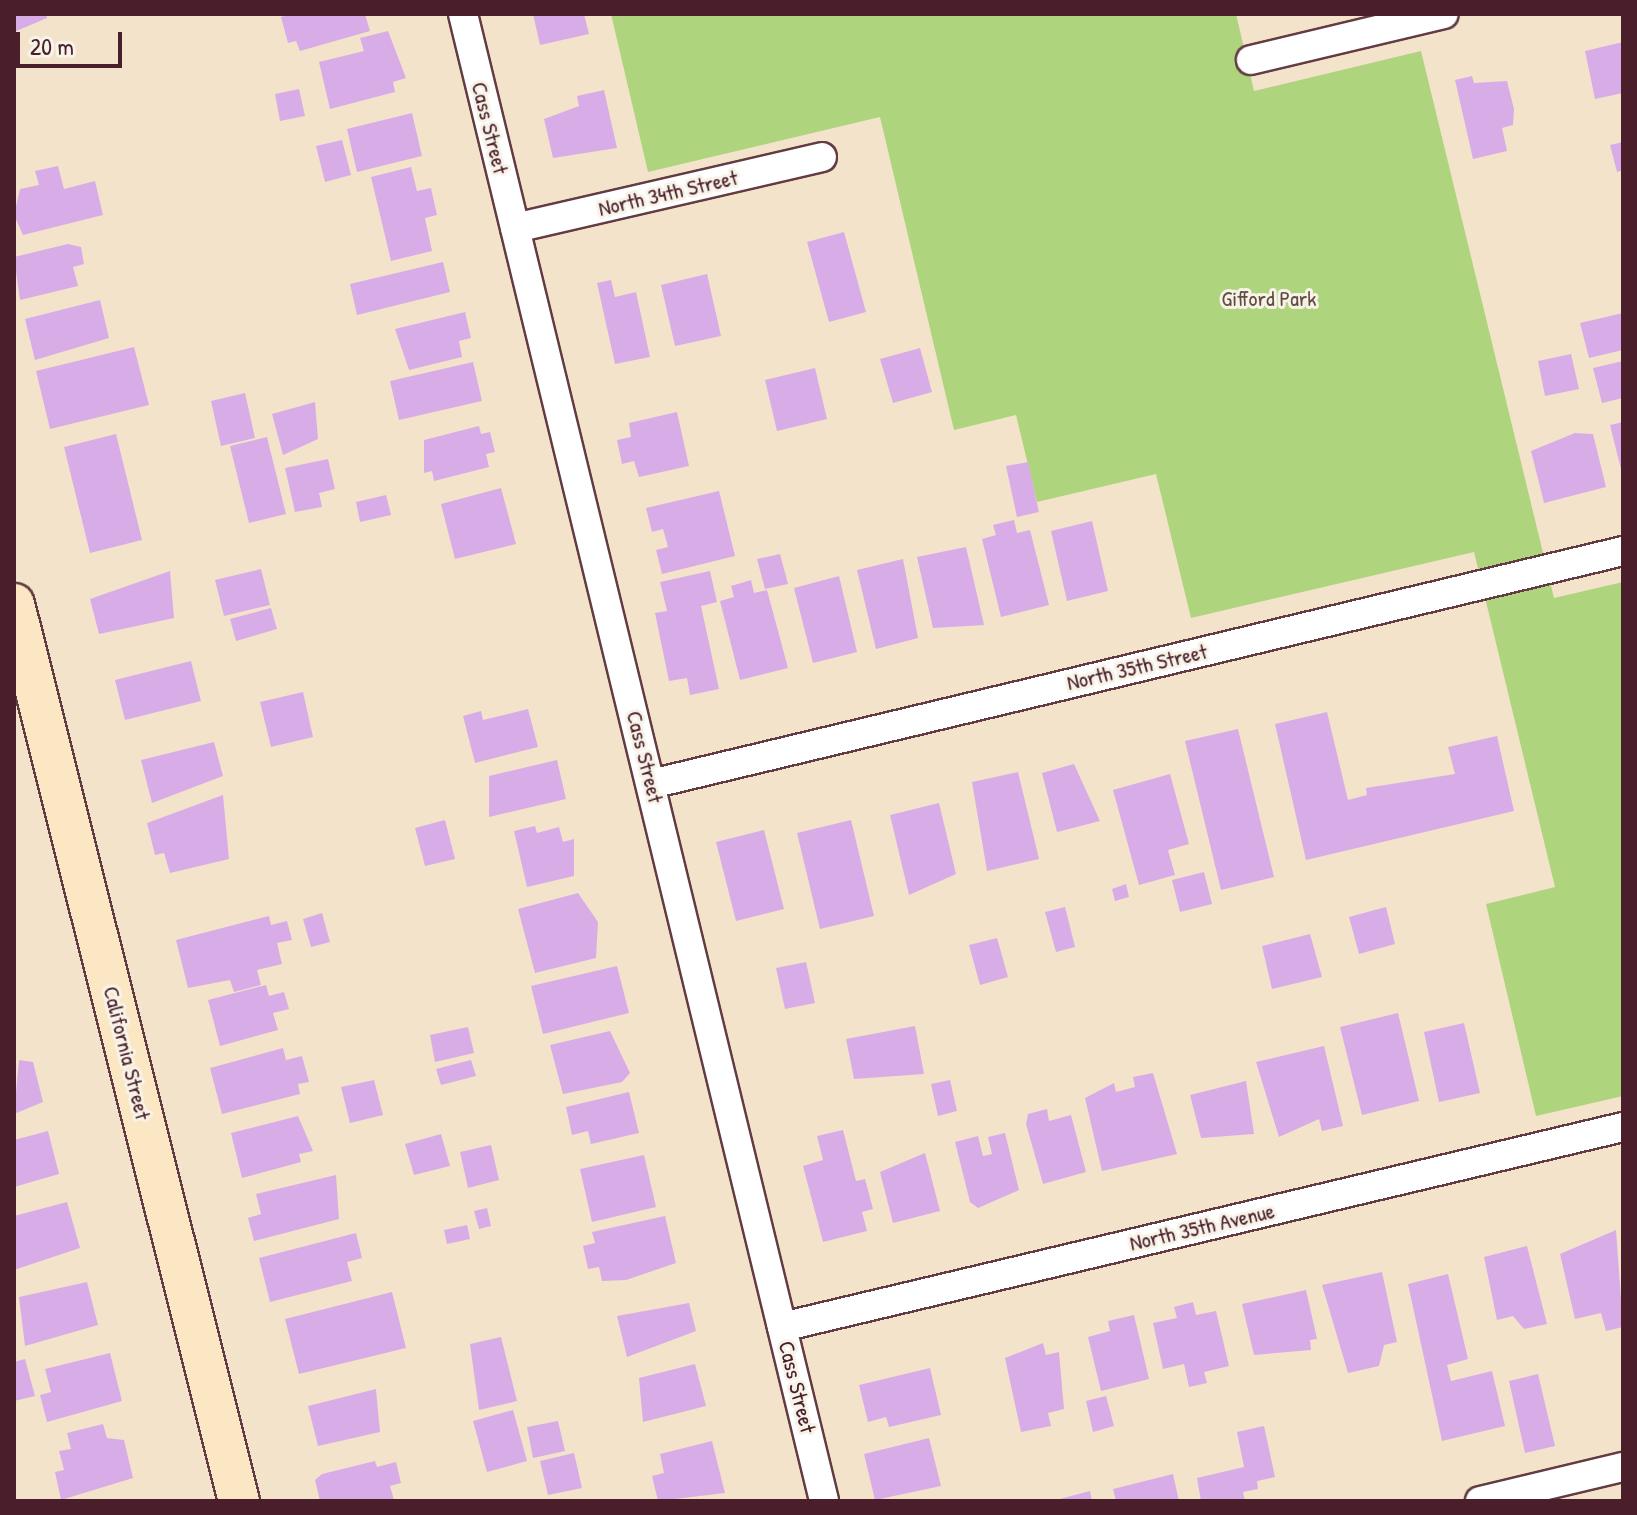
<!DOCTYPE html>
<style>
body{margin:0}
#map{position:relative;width:1637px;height:1515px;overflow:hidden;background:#f3e3ca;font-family:"Patrick Hand",sans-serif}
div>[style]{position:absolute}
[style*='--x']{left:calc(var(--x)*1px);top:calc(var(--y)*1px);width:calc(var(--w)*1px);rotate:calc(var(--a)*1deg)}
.green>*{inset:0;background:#afd47e}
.building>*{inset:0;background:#d8ade7}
.roads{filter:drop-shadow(2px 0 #633c43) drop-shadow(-2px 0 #633c43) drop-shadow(0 2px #633c43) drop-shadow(0 -2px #633c43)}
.street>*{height:28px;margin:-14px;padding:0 14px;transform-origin:14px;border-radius:14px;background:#fff}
.secondary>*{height:40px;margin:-20px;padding:0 20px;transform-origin:20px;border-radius:20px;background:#fbe7c3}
span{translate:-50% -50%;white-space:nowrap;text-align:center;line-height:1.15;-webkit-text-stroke:6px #f7f3e8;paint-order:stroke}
.street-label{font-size:22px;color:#4a1f2b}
.park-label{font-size:22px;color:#634c40}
.frame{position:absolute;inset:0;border:16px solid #4a1f2b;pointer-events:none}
.scale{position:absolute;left:16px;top:32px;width:106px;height:36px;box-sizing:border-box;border:4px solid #4a1f2b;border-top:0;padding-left:10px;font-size:24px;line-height:28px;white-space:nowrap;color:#4a1f2b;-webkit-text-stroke:6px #f7f3e8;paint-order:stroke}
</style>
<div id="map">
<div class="green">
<i style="clip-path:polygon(611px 14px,1236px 14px,1254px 91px,1421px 51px,1554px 598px,1623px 582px,1623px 1096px,1536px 1116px,1486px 904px,1555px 887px,1474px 552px,1191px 618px,1156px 474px,1037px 502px,1016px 415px,954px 430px,880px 117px,648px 172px)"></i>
</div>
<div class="building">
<i style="clip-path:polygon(14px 14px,46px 14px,47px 18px,14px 32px)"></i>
<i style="clip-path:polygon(291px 14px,365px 14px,370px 31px,300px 51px,296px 41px,288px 43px,281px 17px)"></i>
<i style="clip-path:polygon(533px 14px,584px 14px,589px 34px,540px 45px)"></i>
<i style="clip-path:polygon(388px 31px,406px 78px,393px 82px,395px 92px,330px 109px,319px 62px,364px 51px,360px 38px)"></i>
<i style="clip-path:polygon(1623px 42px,1623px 93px,1595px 99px,1585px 51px)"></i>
<i style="clip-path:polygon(1472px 76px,1474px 83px,1507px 81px,1514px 109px,1513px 125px,1502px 128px,1507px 151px,1473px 159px,1455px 80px)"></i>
<i style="clip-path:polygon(299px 89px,305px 116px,280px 121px,275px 94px)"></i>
<i style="clip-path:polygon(604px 90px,617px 148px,553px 158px,544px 119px,579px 106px,577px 96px)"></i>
<i style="clip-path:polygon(412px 113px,422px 156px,357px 172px,347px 129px)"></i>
<i style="clip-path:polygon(342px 140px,351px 175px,325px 182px,316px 146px)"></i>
<i style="clip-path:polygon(1623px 142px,1623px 170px,1617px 172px,1610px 145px)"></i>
<i style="clip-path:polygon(58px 166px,64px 189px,95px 181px,103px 215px,23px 235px,14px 215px,20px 189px,39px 185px,35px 171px)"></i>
<i style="clip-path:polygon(411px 167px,417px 191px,431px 188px,437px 215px,425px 218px,432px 251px,391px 261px,371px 177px)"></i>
<i style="clip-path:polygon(844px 232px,866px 312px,829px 322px,807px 242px)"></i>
<i style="clip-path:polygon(68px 244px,81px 247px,84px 264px,73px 267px,78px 286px,20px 300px,14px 257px)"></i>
<i style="clip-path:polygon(443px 262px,450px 292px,357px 315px,350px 284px)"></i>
<i style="clip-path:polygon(707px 274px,721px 336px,675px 346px,661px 285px)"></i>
<i style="clip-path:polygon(611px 280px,615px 297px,636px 292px,650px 357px,615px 364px,597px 283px)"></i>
<i style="clip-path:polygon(100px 300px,109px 338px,35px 360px,25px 319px)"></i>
<i style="clip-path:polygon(465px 312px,471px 338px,459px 341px,462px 357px,409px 370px,395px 329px)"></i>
<i style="clip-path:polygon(1623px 313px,1623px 350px,1589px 358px,1580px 323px)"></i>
<i style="clip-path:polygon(134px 347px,149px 405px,50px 429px,36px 371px)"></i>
<i style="clip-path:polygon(920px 348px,932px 392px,893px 403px,880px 359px)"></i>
<i style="clip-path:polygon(1571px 354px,1579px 389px,1545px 396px,1538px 361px)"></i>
<i style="clip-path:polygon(1623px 361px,1623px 398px,1602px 403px,1593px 368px)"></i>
<i style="clip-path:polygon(473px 362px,482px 401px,399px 420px,390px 381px)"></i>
<i style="clip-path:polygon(815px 368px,827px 419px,777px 431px,765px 380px)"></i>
<i style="clip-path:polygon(245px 393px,255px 438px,221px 446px,211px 401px)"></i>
<i style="clip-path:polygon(315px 402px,318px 439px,283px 455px,272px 414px)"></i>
<i style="clip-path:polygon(677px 412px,689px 466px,639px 477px,634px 461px,622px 464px,617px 440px,631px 437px,629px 423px)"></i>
<i style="clip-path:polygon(1623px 422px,1623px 473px,1622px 473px,1610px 425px)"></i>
<i style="clip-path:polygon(479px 426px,481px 434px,490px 432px,495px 452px,486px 454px,489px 467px,434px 481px,432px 471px,424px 473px,424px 440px)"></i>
<i style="clip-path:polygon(1575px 433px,1593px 434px,1606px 487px,1544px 503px,1531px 451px)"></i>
<i style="clip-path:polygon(116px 434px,142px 540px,90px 553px,64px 447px)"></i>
<i style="clip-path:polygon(267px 437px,286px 514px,249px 523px,230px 446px)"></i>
<i style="clip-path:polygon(328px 459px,335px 489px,319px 493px,322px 507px,295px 512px,285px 468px)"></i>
<i style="clip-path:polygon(1028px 462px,1039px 512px,1017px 517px,1006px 466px)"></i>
<i style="clip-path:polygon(501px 488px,516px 544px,455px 559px,441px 504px)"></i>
<i style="clip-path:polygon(719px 491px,735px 556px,662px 574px,656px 550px,668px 547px,663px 529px,652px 532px,646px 508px)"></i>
<i style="clip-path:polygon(386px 495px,391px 515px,360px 522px,356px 502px)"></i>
<i style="clip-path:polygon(1014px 520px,1017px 533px,1030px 530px,1049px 605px,1001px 617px,982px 539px,996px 535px,993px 525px)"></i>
<i style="clip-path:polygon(1092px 521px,1108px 591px,1067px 601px,1051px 531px)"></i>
<i style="clip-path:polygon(966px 547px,984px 625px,933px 628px,917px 557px)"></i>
<i style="clip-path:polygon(780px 554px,788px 584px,765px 589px,757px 559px)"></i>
<i style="clip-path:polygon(903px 559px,918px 638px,876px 649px,857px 570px)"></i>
<i style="clip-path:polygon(261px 569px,270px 605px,224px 616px,215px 580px)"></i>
<i style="clip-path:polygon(170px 571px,174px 618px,99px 634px,90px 599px)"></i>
<i style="clip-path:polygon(710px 571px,717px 602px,701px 606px,719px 689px,690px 695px,687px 678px,669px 681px,655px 613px,667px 611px,660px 582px)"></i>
<i style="clip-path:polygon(839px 576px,857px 652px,813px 663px,794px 588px)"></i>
<i style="clip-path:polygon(751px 580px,754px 593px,767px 590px,788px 668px,740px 680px,720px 601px,734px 597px,731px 586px)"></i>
<i style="clip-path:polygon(271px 608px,277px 629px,236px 641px,230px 619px)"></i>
<i style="clip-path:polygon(191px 661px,201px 701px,125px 720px,115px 680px)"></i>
<i style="clip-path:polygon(303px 692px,313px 737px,271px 747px,260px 702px)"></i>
<i style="clip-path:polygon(528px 709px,538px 747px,475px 763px,463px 716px,481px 711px,483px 720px)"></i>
<i style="clip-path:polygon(1327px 712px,1348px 800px,1367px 795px,1366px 788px,1455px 774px,1448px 747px,1497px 736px,1514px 811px,1306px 860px,1275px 724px)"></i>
<i style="clip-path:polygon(1238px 729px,1274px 877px,1221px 890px,1185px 741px)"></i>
<i style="clip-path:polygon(214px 742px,223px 776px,152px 803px,141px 760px)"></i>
<i style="clip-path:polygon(557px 760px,566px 799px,489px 817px,489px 776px)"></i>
<i style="clip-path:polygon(1074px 764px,1100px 821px,1057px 832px,1042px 773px)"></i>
<i style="clip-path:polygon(1018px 772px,1039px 859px,987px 871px,972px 782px)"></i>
<i style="clip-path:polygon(1170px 774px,1189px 844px,1168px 850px,1175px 875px,1139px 885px,1113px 790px)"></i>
<i style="clip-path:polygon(223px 795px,229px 859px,170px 873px,164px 853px,155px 855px,147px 823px)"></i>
<i style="clip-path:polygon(939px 803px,956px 874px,909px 895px,890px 815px)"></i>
<i style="clip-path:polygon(445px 820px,455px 859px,425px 866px,415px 828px)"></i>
<i style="clip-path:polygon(851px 820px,874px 916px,820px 929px,797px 833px)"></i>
<i style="clip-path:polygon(535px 826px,537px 833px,559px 827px,563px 842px,574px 839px,574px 876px,527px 887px,514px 831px)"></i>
<i style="clip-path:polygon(764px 830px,784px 909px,736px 921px,716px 842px)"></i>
<i style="clip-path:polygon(1204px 872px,1212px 904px,1180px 912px,1172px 880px)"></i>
<i style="clip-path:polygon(1126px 884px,1129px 897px,1115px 901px,1112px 889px)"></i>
<i style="clip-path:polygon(578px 893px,598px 922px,596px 958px,535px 973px,518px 909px)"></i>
<i style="clip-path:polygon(1065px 907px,1075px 947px,1056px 952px,1045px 912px)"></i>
<i style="clip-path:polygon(1386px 907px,1395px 944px,1359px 954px,1349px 917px)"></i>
<i style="clip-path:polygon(322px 913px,330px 942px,311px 947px,303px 919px)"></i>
<i style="clip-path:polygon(269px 916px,271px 925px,287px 921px,292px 940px,277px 943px,282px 964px,257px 970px,261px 985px,234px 992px,230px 980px,188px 988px,176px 940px)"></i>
<i style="clip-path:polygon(1310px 934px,1322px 977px,1272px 989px,1262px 946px)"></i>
<i style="clip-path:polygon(997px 938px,1008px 977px,980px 985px,969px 945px)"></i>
<i style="clip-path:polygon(806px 962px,815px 1003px,785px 1009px,776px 968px)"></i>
<i style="clip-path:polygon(617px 966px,629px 1013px,543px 1034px,531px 986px)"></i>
<i style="clip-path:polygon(266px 985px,269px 996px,284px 992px,289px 1009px,273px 1013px,278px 1030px,220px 1046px,208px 1000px)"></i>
<i style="clip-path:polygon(1398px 1013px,1419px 1101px,1362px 1115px,1340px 1027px)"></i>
<i style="clip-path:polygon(1464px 1023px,1480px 1093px,1439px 1102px,1424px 1032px)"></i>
<i style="clip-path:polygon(915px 1026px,924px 1074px,854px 1079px,846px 1039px)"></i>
<i style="clip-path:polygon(468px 1027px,474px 1053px,435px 1062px,430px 1035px)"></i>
<i style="clip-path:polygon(610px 1031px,630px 1073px,622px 1082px,563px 1094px,550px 1045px)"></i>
<i style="clip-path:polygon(1324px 1046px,1343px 1126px,1322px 1131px,1319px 1119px,1279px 1137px,1256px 1062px)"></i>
<i style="clip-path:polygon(283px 1048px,286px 1060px,302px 1056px,309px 1082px,298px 1084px,300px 1094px,222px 1114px,210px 1068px)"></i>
<i style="clip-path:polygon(19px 1060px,33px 1062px,43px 1102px,14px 1114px)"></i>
<i style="clip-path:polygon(471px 1060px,476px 1076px,441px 1085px,436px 1069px)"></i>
<i style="clip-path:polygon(1153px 1073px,1177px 1154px,1102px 1171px,1085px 1098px,1114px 1083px,1116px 1092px,1135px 1087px,1133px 1077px)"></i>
<i style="clip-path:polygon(374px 1080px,383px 1115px,350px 1123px,341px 1087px)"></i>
<i style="clip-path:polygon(950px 1080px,957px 1111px,938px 1116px,931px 1084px)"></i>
<i style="clip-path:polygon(1246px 1081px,1254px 1134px,1201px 1138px,1190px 1095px)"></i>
<i style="clip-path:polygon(629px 1092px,639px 1133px,591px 1144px,588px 1131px,572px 1135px,566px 1107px)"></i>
<i style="clip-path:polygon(1047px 1109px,1049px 1121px,1071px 1115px,1086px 1172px,1043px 1184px,1026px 1124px,1028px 1114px)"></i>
<i style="clip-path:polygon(298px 1116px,313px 1151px,299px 1154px,301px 1162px,242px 1178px,231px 1133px)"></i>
<i style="clip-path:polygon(843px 1130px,856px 1181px,865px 1179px,873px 1209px,862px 1212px,867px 1231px,823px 1242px,803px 1166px,823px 1160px,817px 1136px)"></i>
<i style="clip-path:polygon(48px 1131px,59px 1174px,14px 1187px,14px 1140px)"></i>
<i style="clip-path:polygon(1005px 1133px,1019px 1190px,978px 1208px,970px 1202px,955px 1142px,978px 1136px,983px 1156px,992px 1154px,988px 1137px)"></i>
<i style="clip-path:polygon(441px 1134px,450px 1166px,414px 1175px,405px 1144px)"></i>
<i style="clip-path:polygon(491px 1145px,499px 1180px,468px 1188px,460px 1152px)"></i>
<i style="clip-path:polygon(925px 1153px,940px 1211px,893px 1223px,880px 1172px)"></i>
<i style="clip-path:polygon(644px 1155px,656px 1207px,592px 1222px,580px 1169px)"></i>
<i style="clip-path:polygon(336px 1175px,339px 1219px,254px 1241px,248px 1218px,261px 1214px,256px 1194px)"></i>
<i style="clip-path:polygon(67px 1202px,80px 1248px,14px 1270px,14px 1216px)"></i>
<i style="clip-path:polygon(487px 1208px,491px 1226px,479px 1229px,474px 1211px)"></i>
<i style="clip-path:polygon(665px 1216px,676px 1263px,626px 1280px,602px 1281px,599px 1267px,588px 1269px,583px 1246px,595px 1243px,592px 1232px)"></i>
<i style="clip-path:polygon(467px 1225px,470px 1239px,447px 1244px,444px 1230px)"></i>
<i style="clip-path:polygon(1616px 1230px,1623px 1327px,1606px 1331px,1601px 1313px,1575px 1319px,1560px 1254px)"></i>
<i style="clip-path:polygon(356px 1233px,362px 1258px,347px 1262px,352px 1281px,270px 1302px,259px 1258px)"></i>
<i style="clip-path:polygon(1527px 1246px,1547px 1324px,1524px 1329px,1513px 1316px,1497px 1320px,1484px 1257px)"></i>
<i style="clip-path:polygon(1382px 1272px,1397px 1342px,1384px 1345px,1379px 1366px,1348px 1373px,1322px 1285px)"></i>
<i style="clip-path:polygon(1448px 1274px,1468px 1359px,1447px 1365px,1451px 1381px,1492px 1371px,1505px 1426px,1442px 1441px,1408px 1284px)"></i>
<i style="clip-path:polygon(87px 1282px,98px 1325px,25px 1346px,19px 1297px)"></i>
<i style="clip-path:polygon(1306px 1290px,1317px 1339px,1310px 1340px,1311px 1350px,1254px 1355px,1242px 1304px)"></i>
<i style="clip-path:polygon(392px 1292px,406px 1348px,299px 1374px,285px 1319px)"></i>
<i style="clip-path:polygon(1193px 1302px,1196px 1315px,1216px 1311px,1229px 1366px,1204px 1372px,1207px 1383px,1189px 1387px,1184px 1364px,1163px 1369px,1153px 1323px,1177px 1318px,1174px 1307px)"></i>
<i style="clip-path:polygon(689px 1303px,696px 1331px,627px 1357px,617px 1316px)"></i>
<i style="clip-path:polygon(1134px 1315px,1149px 1379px,1101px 1391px,1088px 1337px,1110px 1331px,1108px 1321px)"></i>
<i style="clip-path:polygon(501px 1337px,517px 1401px,479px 1410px,470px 1344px)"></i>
<i style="clip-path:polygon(1043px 1343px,1046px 1355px,1059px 1352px,1064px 1409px,1048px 1413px,1051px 1426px,1021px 1432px,1005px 1358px)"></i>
<i style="clip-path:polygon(110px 1353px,122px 1401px,47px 1422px,40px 1395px,51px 1392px,45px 1369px)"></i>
<i style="clip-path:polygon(25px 1359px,35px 1396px,14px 1401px,14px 1362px)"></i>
<i style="clip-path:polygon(695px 1364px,706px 1406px,643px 1422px,639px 1378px)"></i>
<i style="clip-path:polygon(930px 1368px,941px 1415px,889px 1427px,886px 1417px,868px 1422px,859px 1385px)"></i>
<i style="clip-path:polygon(1538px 1374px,1555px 1446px,1525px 1453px,1509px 1381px)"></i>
<i style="clip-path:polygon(376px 1389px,380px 1432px,318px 1446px,308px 1406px)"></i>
<i style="clip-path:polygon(1106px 1396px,1114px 1426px,1093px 1432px,1086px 1401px)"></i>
<i style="clip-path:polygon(513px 1410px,527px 1461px,487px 1472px,473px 1421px)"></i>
<i style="clip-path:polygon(558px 1421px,565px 1451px,533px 1458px,527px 1427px)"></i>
<i style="clip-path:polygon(103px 1424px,107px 1438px,124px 1440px,133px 1478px,61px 1500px,55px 1472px,64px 1470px,59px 1451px,71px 1449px,67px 1433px)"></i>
<i style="clip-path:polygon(1264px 1426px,1275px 1477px,1257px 1481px,1258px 1489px,1243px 1492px,1245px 1501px,1201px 1501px,1197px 1478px,1244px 1467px,1237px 1432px)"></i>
<i style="clip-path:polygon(929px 1438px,941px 1486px,875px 1500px,864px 1454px)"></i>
<i style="clip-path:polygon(712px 1441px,725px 1493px,658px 1501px,652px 1476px,664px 1473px,660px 1454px)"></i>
<i style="clip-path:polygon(574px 1453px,582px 1488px,548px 1495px,540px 1461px)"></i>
<i style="clip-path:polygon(375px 1461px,377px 1467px,396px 1462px,401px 1483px,390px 1486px,394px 1500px,320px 1501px,315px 1480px,322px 1474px)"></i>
<i style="clip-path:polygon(1173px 1474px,1179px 1501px,1116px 1501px,1113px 1489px)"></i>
<i style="clip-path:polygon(1090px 1491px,1092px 1501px,1056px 1501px,1056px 1500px)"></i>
</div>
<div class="roads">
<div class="street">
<i style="--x:463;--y:14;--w:1530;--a:76.35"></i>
<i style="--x:1251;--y:60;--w:198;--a:-13.4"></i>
<i style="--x:515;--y:228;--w:315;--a:-13"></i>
<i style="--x:651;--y:784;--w:1000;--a:-13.48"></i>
<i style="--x:782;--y:1327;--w:864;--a:-13.38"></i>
<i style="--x:1480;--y:1501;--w:147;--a:-13.4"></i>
</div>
<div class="secondary">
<i style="--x:14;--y:604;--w:925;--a:75.92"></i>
</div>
</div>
<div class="street-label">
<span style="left:490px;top:128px;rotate:76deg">Cass Street</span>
<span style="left:668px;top:193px;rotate:-13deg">North 34th Street</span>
<span style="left:1137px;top:667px;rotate:-13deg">North 35th Street</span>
<span style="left:645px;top:757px;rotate:76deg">Cass Street</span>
<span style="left:127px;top:1053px;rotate:76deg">California Street</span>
<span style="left:1202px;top:1227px;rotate:-13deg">North 35th Avenue</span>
<span style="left:797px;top:1387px;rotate:76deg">Cass Street</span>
</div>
<div class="park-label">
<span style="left:1269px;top:299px">Gifford Park</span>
</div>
<div class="frame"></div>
<div class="scale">20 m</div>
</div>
